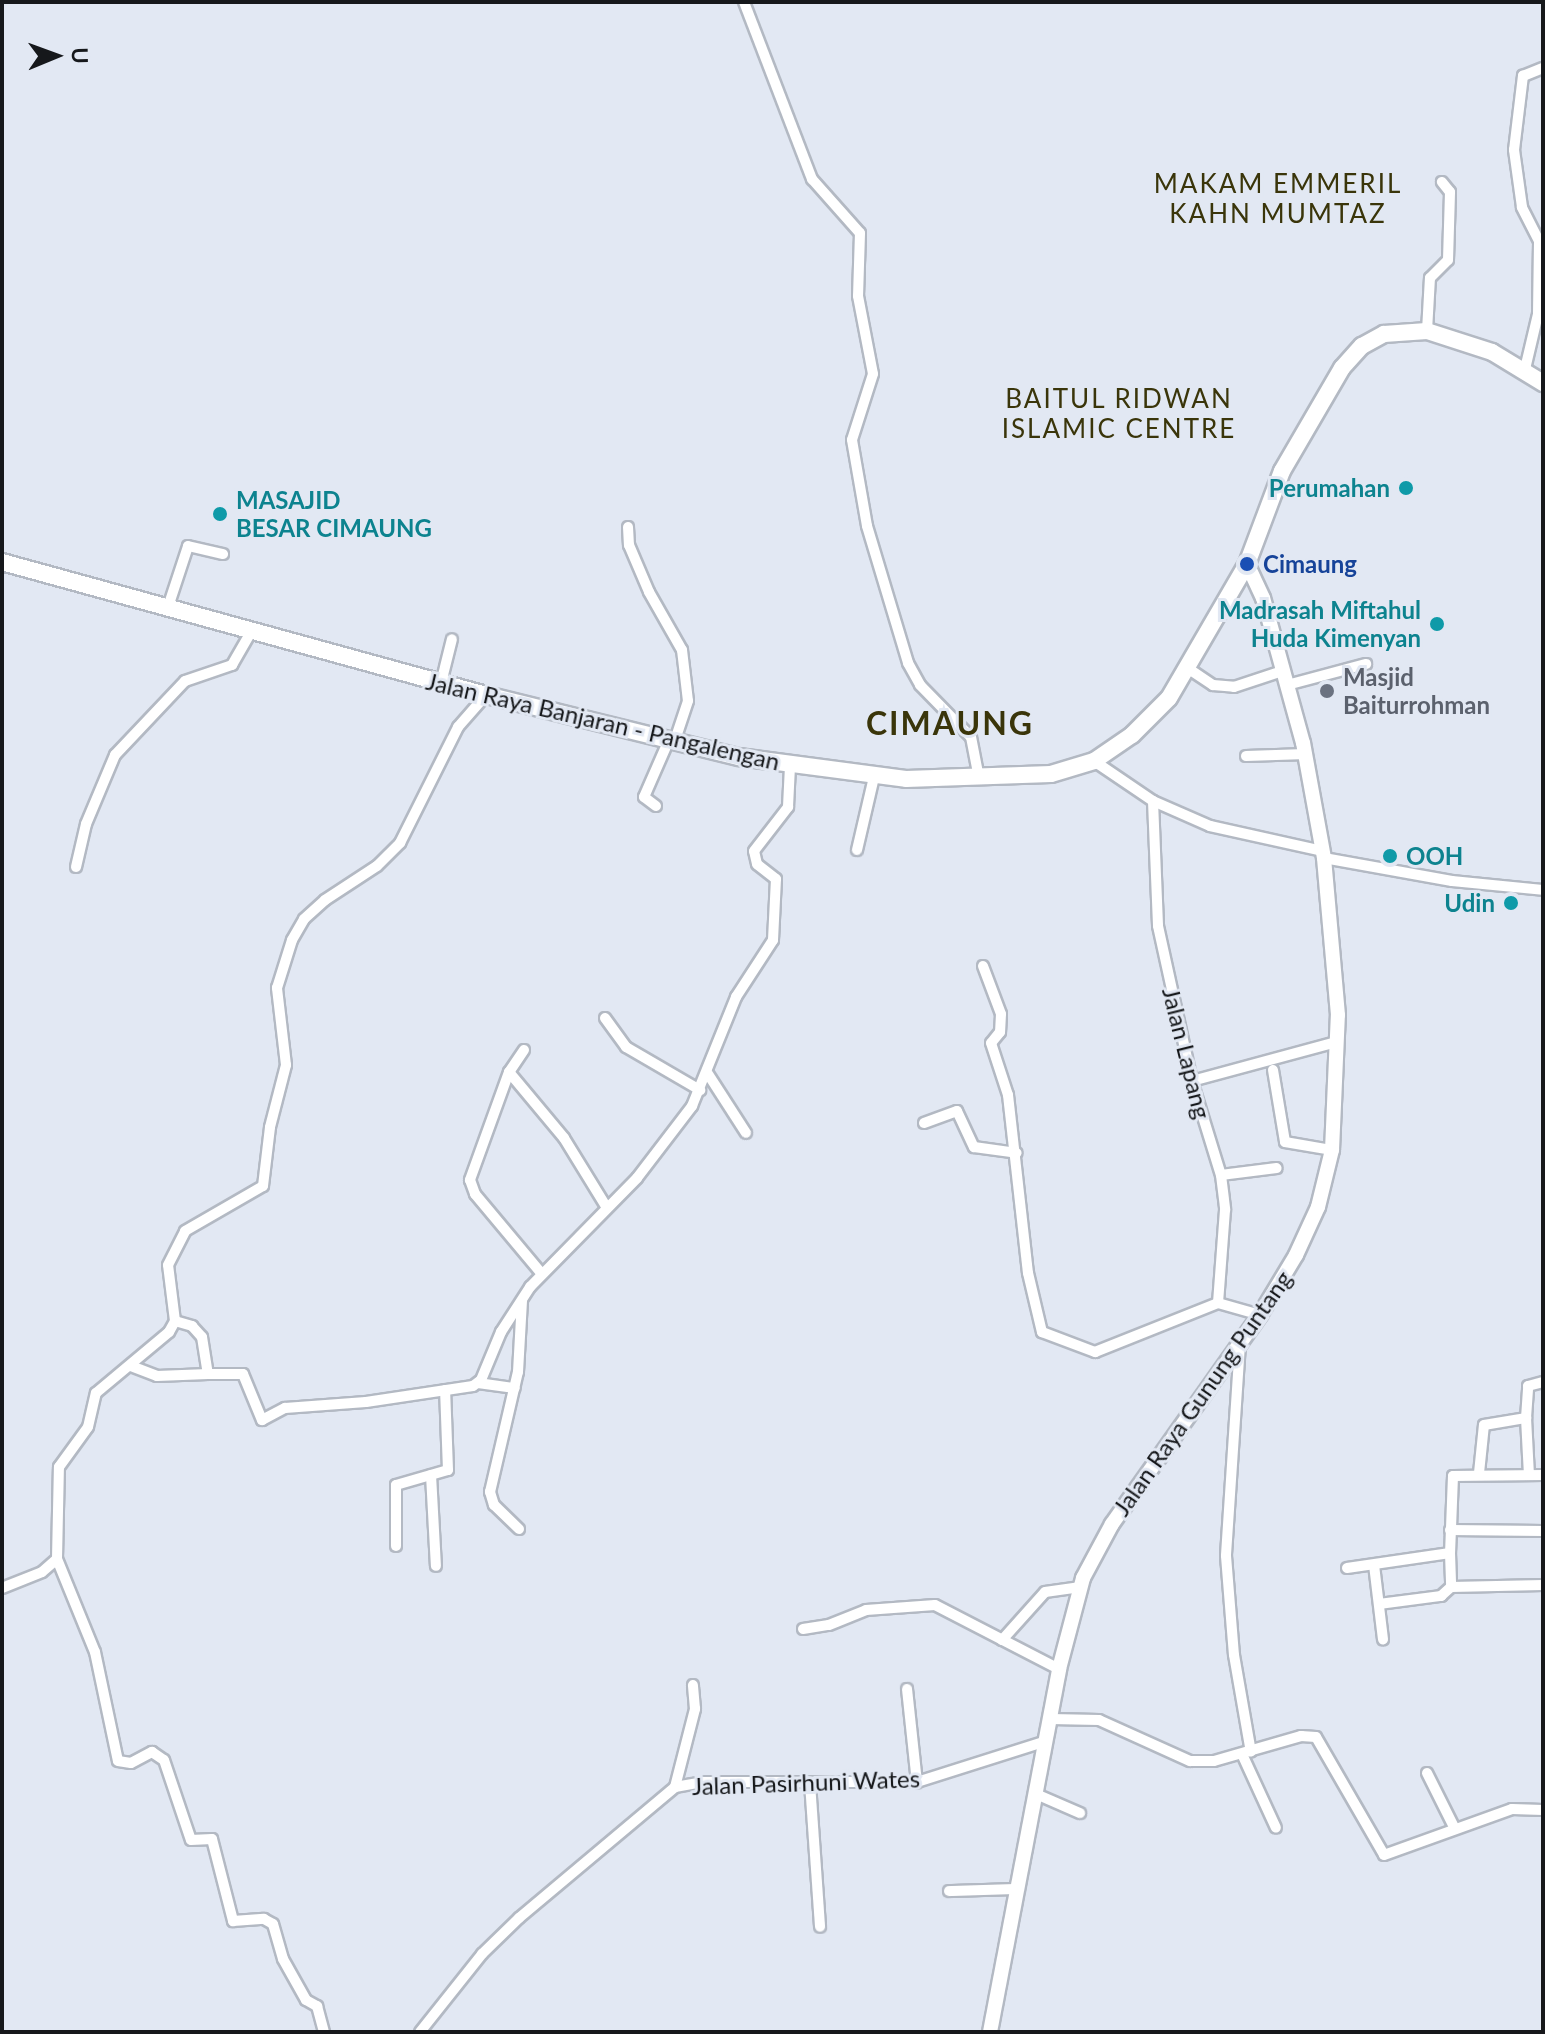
<!DOCTYPE html>
<style>
body{margin:0}
#map{position:relative;width:1545px;height:2034px;overflow:hidden;background:#e2e8f3;font-family:Lato,sans-serif}
div>[style]{position:absolute}
[style*='--x']{left:calc(var(--x)*1px);top:calc(var(--y)*1px);width:calc(var(--w)*1px);rotate:calc(var(--a)*1deg)}
.roads{filter:drop-shadow(2px 0 #b3b9c3) drop-shadow(-2px 0 #b3b9c3) drop-shadow(0 2px #b3b9c3) drop-shadow(0 -2px #b3b9c3)}
.street>*{height:10px;margin:-5px;padding:0 5px;transform-origin:5px;border-radius:5px;background:#fff}
.secondary>*{height:14px;margin:-7px;padding:0 7px;transform-origin:7px;border-radius:7px;background:#fff}
.primary>*{height:16px;margin:-8px;padding:0 8px;transform-origin:8px;border-radius:8px;background:#fff}
.dots>*{width:22px;height:22px;translate:-50% -50%;box-sizing:border-box;border:4px solid #e2e8f3;border-radius:50%}
span{translate:-50% -50%;white-space:nowrap;text-align:center;line-height:1.15;-webkit-text-stroke:6px #e2e8f3;paint-order:stroke}
.culture-label{font-size:24px;color:#0d838f;font-weight:700}
.right{translate:-100% -50%;text-align:right}
.left{translate:0 -50%;text-align:left}
.transit-label{font-size:24px;color:#164399;font-weight:700}
.worship-label{font-size:24px;color:#5b616d;font-weight:700}
.street-label{font-size:24px;color:#16181b}
.neighbourhood-label{font-size:26px;color:#3a350a;letter-spacing:2px}
.district-label{font-size:32px;color:#3a350a;font-weight:700;letter-spacing:2px}
.frame{position:absolute;inset:0;border:4px solid #16181b;pointer-events:none}
.north{position:absolute;left:16px;top:16px;width:80px;height:80px;-webkit-text-stroke:6px #e2e8f3;paint-order:stroke;rotate:89deg;font-size:22px;font-weight:700;line-height:32px;text-align:center;color:#16181b}
.north::after{content:'';display:block;margin:auto;width:28px;height:36px;background:#16181b;clip-path:polygon(50% 0,100% 100%,50% 72%,0 100%)}
</style>
<div id="map">
<div class="roads">
<div class="street">
<i style="--x:744;--y:2;--w:190;--a:69"></i>
<i style="--x:812;--y:179;--w:72;--a:48.4"></i>
<i style="--x:860;--y:233;--w:63;--a:91.8"></i>
<i style="--x:858;--y:296;--w:79;--a:79.1"></i>
<i style="--x:873;--y:374;--w:69;--a:107.7"></i>
<i style="--x:852;--y:440;--w:87;--a:80.1"></i>
<i style="--x:867;--y:526;--w:143;--a:73.3"></i>
<i style="--x:908;--y:663;--w:25;--a:61"></i>
<i style="--x:920;--y:685;--w:73;--a:45.6"></i>
<i style="--x:971;--y:737;--w:42;--a:79"></i>
<i style="--x:1427;--y:331;--w:53;--a:-86.8"></i>
<i style="--x:1430;--y:278;--w:25;--a:-45"></i>
<i style="--x:1448;--y:260;--w:68;--a:-88.3"></i>
<i style="--x:1450;--y:192;--w:13;--a:-129"></i>
<i style="--x:1525;--y:369;--w:57;--a:-76.7"></i>
<i style="--x:1538;--y:314;--w:73;--a:-89.2"></i>
<i style="--x:1539;--y:241;--w:38;--a:-117"></i>
<i style="--x:1522;--y:207;--w:58;--a:-98"></i>
<i style="--x:1514;--y:150;--w:75;--a:-83.1"></i>
<i style="--x:1523;--y:76;--w:22;--a:-22"></i>
<i style="--x:628;--y:527;--w:18;--a:87"></i>
<i style="--x:629;--y:545;--w:51;--a:66.9"></i>
<i style="--x:649;--y:592;--w:67;--a:60.4"></i>
<i style="--x:682;--y:650;--w:51;--a:83.3"></i>
<i style="--x:688;--y:701;--w:44;--a:108.4"></i>
<i style="--x:168;--y:607;--w:64;--a:-71.8"></i>
<i style="--x:188;--y:546;--w:36;--a:13"></i>
<i style="--x:1189;--y:669;--w:29;--a:34"></i>
<i style="--x:1213;--y:685;--w:21;--a:5"></i>
<i style="--x:1234;--y:687;--w:51;--a:-18.4"></i>
<i style="--x:441;--y:683;--w:45;--a:-76"></i>
<i style="--x:1287;--y:685;--w:82;--a:-14.9"></i>
<i style="--x:1246;--y:756;--w:60;--a:-1.9"></i>
<i style="--x:1094;--y:761;--w:71;--a:34.1"></i>
<i style="--x:1153;--y:801;--w:62;--a:23.7"></i>
<i style="--x:1210;--y:826;--w:116;--a:12.5"></i>
<i style="--x:1153;--y:801;--w:125;--a:87.7"></i>
<i style="--x:1158;--y:926;--w:159;--a:77.6"></i>
<i style="--x:1192;--y:1081;--w:98;--a:72.9"></i>
<i style="--x:1221;--y:1175;--w:35;--a:83"></i>
<i style="--x:1225;--y:1210;--w:93;--a:94.3"></i>
<i style="--x:656;--y:806;--w:15;--a:-143"></i>
<i style="--x:644;--y:797;--w:60;--a:-66.4"></i>
<i style="--x:857;--y:850;--w:75;--a:-76.9"></i>
<i style="--x:1324;--y:858;--w:130;--a:10.2"></i>
<i style="--x:1452;--y:881;--w:91;--a:5.6"></i>
<i style="--x:76;--y:867;--w:44;--a:-76.9"></i>
<i style="--x:86;--y:824;--w:75;--a:-67.2"></i>
<i style="--x:115;--y:755;--w:102;--a:-46.6"></i>
<i style="--x:185;--y:681;--w:50;--a:-18.8"></i>
<i style="--x:232;--y:665;--w:38;--a:-60"></i>
<i style="--x:983;--y:966;--w:51;--a:69.4"></i>
<i style="--x:1001;--y:1014;--w:18;--a:93"></i>
<i style="--x:1000;--y:1032;--w:14;--a:129"></i>
<i style="--x:991;--y:1043;--w:55;--a:71.9"></i>
<i style="--x:1008;--y:1095;--w:179;--a:83.6"></i>
<i style="--x:1028;--y:1273;--w:61;--a:76.7"></i>
<i style="--x:1042;--y:1332;--w:57;--a:20.7"></i>
<i style="--x:1095;--y:1352;--w:132;--a:-21.7"></i>
<i style="--x:1218;--y:1303;--w:44;--a:15.9"></i>
<i style="--x:605;--y:1018;--w:36;--a:54"></i>
<i style="--x:626;--y:1047;--w:86;--a:30.2"></i>
<i style="--x:524;--y:1050;--w:27;--a:124"></i>
<i style="--x:509;--y:1072;--w:115;--a:109.9"></i>
<i style="--x:470;--y:1180;--w:15;--a:70"></i>
<i style="--x:475;--y:1194;--w:104;--a:50.1"></i>
<i style="--x:1273;--y:1070;--w:73;--a:80.5"></i>
<i style="--x:1285;--y:1142;--w:48;--a:9.7"></i>
<i style="--x:509;--y:1072;--w:86;--a:50.2"></i>
<i style="--x:564;--y:1138;--w:82;--a:58.4"></i>
<i style="--x:708;--y:1074;--w:70;--a:57.2"></i>
<i style="--x:1192;--y:1081;--w:150;--a:-15.1"></i>
<i style="--x:924;--y:1123;--w:35;--a:-20"></i>
<i style="--x:957;--y:1111;--w:40;--a:65"></i>
<i style="--x:974;--y:1147;--w:43;--a:7.9"></i>
<i style="--x:1221;--y:1175;--w:56;--a:-7.1"></i>
<i style="--x:175;--y:1321;--w:18;--a:16"></i>
<i style="--x:192;--y:1326;--w:15;--a:48"></i>
<i style="--x:202;--y:1337;--w:37;--a:81"></i>
<i style="--x:208;--y:1374;--w:35;--a:0"></i>
<i style="--x:243;--y:1374;--w:50;--a:67.6"></i>
<i style="--x:262;--y:1420;--w:26;--a:-28"></i>
<i style="--x:285;--y:1408;--w:81;--a:-4.2"></i>
<i style="--x:366;--y:1402;--w:108;--a:-8.5"></i>
<i style="--x:473;--y:1386;--w:10;--a:-37"></i>
<i style="--x:481;--y:1380;--w:52;--a:-67.4"></i>
<i style="--x:501;--y:1332;--w:54;--a:-57.2"></i>
<i style="--x:530;--y:1287;--w:153;--a:-45.5"></i>
<i style="--x:637;--y:1178;--w:91;--a:-52.6"></i>
<i style="--x:692;--y:1106;--w:118;--a:-68"></i>
<i style="--x:736;--y:997;--w:68;--a:-57"></i>
<i style="--x:773;--y:940;--w:61;--a:-87.2"></i>
<i style="--x:776;--y:879;--w:24;--a:-142"></i>
<i style="--x:757;--y:864;--w:13;--a:-103"></i>
<i style="--x:754;--y:851;--w:56;--a:-52.3"></i>
<i style="--x:788;--y:807;--w:41;--a:-87.2"></i>
<i style="--x:1240;--y:1344;--w:212;--a:93.8"></i>
<i style="--x:1226;--y:1556;--w:99;--a:85.4"></i>
<i style="--x:1234;--y:1655;--w:98;--a:80.1"></i>
<i style="--x:131;--y:1366;--w:28;--a:21"></i>
<i style="--x:157;--y:1376;--w:51;--a:-2.2"></i>
<i style="--x:478;--y:1383;--w:37;--a:8"></i>
<i style="--x:1526;--y:1418;--w:57;--a:87"></i>
<i style="--x:1479;--y:1473;--w:48;--a:-84.1"></i>
<i style="--x:1484;--y:1425;--w:43;--a:-9.5"></i>
<i style="--x:1526;--y:1418;--w:32;--a:-86"></i>
<i style="--x:1528;--y:1386;--w:16;--a:-15"></i>
<i style="--x:431;--y:1475;--w:91;--a:86.9"></i>
<i style="--x:1543;--y:1475;--w:90;--a:179.4"></i>
<i style="--x:1453;--y:1476;--w:77;--a:92.2"></i>
<i style="--x:1450;--y:1553;--w:34;--a:88"></i>
<i style="--x:1451;--y:1587;--w:92;--a:-1.2"></i>
<i style="--x:519;--y:1529;--w:35;--a:-136"></i>
<i style="--x:494;--y:1505;--w:14;--a:-107"></i>
<i style="--x:490;--y:1492;--w:123;--a:-76.9"></i>
<i style="--x:518;--y:1372;--w:71;--a:-86.8"></i>
<i style="--x:1450;--y:1530;--w:93;--a:0.6"></i>
<i style="--x:396;--y:1546;--w:61;--a:-90"></i>
<i style="--x:396;--y:1485;--w:54;--a:-16.1"></i>
<i style="--x:448;--y:1470;--w:80;--a:-92.1"></i>
<i style="--x:57;--y:1559;--w:100;--a:67.8"></i>
<i style="--x:95;--y:1652;--w:111;--a:78.1"></i>
<i style="--x:118;--y:1761;--w:13;--a:9"></i>
<i style="--x:131;--y:1763;--w:24;--a:-28"></i>
<i style="--x:152;--y:1752;--w:14;--a:34"></i>
<i style="--x:164;--y:1760;--w:84;--a:71.4"></i>
<i style="--x:191;--y:1840;--w:21;--a:-3"></i>
<i style="--x:212;--y:1839;--w:85;--a:75.6"></i>
<i style="--x:233;--y:1921;--w:31;--a:-4"></i>
<i style="--x:264;--y:1919;--w:10;--a:29"></i>
<i style="--x:273;--y:1924;--w:36;--a:74"></i>
<i style="--x:283;--y:1959;--w:47;--a:60.7"></i>
<i style="--x:306;--y:2000;--w:13;--a:29"></i>
<i style="--x:317;--y:2006;--w:27;--a:75"></i>
<i style="--x:1374;--y:1565;--w:75;--a:83.1"></i>
<i style="--x:1347;--y:1568;--w:104;--a:-8.3"></i>
<i style="--x:2;--y:1588;--w:43;--a:-21.8"></i>
<i style="--x:42;--y:1572;--w:20;--a:-41"></i>
<i style="--x:57;--y:1559;--w:92;--a:-88.8"></i>
<i style="--x:59;--y:1467;--w:49;--a:-54.1"></i>
<i style="--x:88;--y:1427;--w:35;--a:-77"></i>
<i style="--x:96;--y:1393;--w:95;--a:-39.9"></i>
<i style="--x:169;--y:1332;--w:13;--a:-61"></i>
<i style="--x:175;--y:1321;--w:56;--a:-97.1"></i>
<i style="--x:168;--y:1265;--w:38;--a:-63"></i>
<i style="--x:185;--y:1231;--w:90;--a:-30"></i>
<i style="--x:263;--y:1186;--w:59;--a:-83.2"></i>
<i style="--x:270;--y:1127;--w:64;--a:-75.5"></i>
<i style="--x:286;--y:1065;--w:78;--a:-96.7"></i>
<i style="--x:277;--y:988;--w:50;--a:-72.6"></i>
<i style="--x:292;--y:940;--w:24;--a:-60"></i>
<i style="--x:304;--y:919;--w:28;--a:-42"></i>
<i style="--x:325;--y:900;--w:62;--a:-33.2"></i>
<i style="--x:377;--y:866;--w:33;--a:-45"></i>
<i style="--x:400;--y:843;--w:130;--a:-63.4"></i>
<i style="--x:458;--y:727;--w:43;--a:-48.8"></i>
<i style="--x:1379;--y:1604;--w:63;--a:-7.4"></i>
<i style="--x:1441;--y:1596;--w:13;--a:-42"></i>
<i style="--x:803;--y:1629;--w:26;--a:-9"></i>
<i style="--x:829;--y:1625;--w:40;--a:-22"></i>
<i style="--x:866;--y:1610;--w:69;--a:-4.1"></i>
<i style="--x:935;--y:1605;--w:140;--a:27.3"></i>
<i style="--x:1002;--y:1640;--w:64;--a:-48.1"></i>
<i style="--x:1045;--y:1592;--w:36;--a:-8"></i>
<i style="--x:907;--y:1689;--w:94;--a:83.9"></i>
<i style="--x:1051;--y:1719;--w:48;--a:1.2"></i>
<i style="--x:1099;--y:1720;--w:100;--a:24.3"></i>
<i style="--x:1190;--y:1761;--w:24;--a:0"></i>
<i style="--x:1214;--y:1761;--w:91;--a:-16"></i>
<i style="--x:1301;--y:1736;--w:15;--a:4"></i>
<i style="--x:1316;--y:1737;--w:136;--a:60"></i>
<i style="--x:1384;--y:1855;--w:136;--a:-19.8"></i>
<i style="--x:1512;--y:1809;--w:31;--a:2"></i>
<i style="--x:1242;--y:1754;--w:81;--a:65.3"></i>
<i style="--x:1427;--y:1773;--w:60;--a:63.4"></i>
<i style="--x:810;--y:1783;--w:144;--a:86"></i>
<i style="--x:675;--y:1787;--w:81;--a:-75.6"></i>
<i style="--x:695;--y:1709;--w:24;--a:-95"></i>
<i style="--x:1036;--y:1794;--w:48;--a:23.4"></i>
<i style="--x:949;--y:1891;--w:69;--a:-1.7"></i>
<i style="--x:420;--y:2032;--w:100;--a:-51.5"></i>
<i style="--x:482;--y:1954;--w:52;--a:-44.2"></i>
<i style="--x:519;--y:1918;--w:204;--a:-40"></i>
<i style="--x:675;--y:1787;--w:28;--a:-10"></i>
<i style="--x:703;--y:1782;--w:214;--a:0"></i>
<i style="--x:917;--y:1782;--w:135;--a:-17.6"></i>
</div>
<div class="secondary">
<i style="--x:990;--y:2032;--w:369;--a:-79.2"></i>
<i style="--x:1059;--y:1669;--w:94;--a:-75.2"></i>
<i style="--x:1083;--y:1578;--w:61;--a:-61.8"></i>
<i style="--x:1112;--y:1524;--w:256;--a:-54.7"></i>
<i style="--x:1260;--y:1315;--w:70;--a:-59"></i>
<i style="--x:1296;--y:1255;--w:53;--a:-65.4"></i>
<i style="--x:1318;--y:1207;--w:59;--a:-76.2"></i>
<i style="--x:1332;--y:1150;--w:135;--a:-87.5"></i>
<i style="--x:1338;--y:1015;--w:158;--a:-95.1"></i>
<i style="--x:1324;--y:858;--w:117;--a:-100.3"></i>
<i style="--x:1303;--y:743;--w:150;--a:-105.4"></i>
<i style="--x:1263;--y:598;--w:38;--a:-115"></i>
</div>
<div class="primary">
<i style="--x:2;--y:562;--w:502;--a:15.37"></i>
<i style="--x:486;--y:695;--w:260;--a:13.8"></i>
<i style="--x:739;--y:757;--w:168;--a:7.5"></i>
<i style="--x:906;--y:779;--w:145;--a:-2"></i>
<i style="--x:1051;--y:774;--w:45;--a:-16.8"></i>
<i style="--x:1094;--y:761;--w:46;--a:-34.4"></i>
<i style="--x:1132;--y:735;--w:52;--a:-45"></i>
<i style="--x:1169;--y:698;--w:155;--a:-59.8"></i>
<i style="--x:1247;--y:564;--w:99;--a:-69.4"></i>
<i style="--x:1282;--y:471;--w:119;--a:-59.8"></i>
<i style="--x:1342;--y:368;--w:30;--a:-48"></i>
<i style="--x:1362;--y:346;--w:25;--a:-29"></i>
<i style="--x:1384;--y:334;--w:43;--a:-4"></i>
<i style="--x:1427;--y:331;--w:68;--a:17.9"></i>
<i style="--x:1492;--y:352;--w:60;--a:31.3"></i>
</div>
</div>
<div class="dots">
<i style="left:1406px;top:488px;background:#0f9aa8"></i>
<i style="left:220px;top:514px;background:#0f9aa8"></i>
<i style="left:1247px;top:564px;background:#1a4fb4"></i>
<i style="left:1437px;top:624px;background:#0f9aa8"></i>
<i style="left:1327px;top:691px;background:#6b7280"></i>
<i style="left:1390px;top:856px;background:#0f9aa8"></i>
<i style="left:1511px;top:903px;background:#0f9aa8"></i>
</div>
<div class="culture-label">
<span class="right" style="left:1390px;top:488px">Perumahan</span>
<span class="left" style="left:236px;top:514px">MASAJID<br>BESAR CIMAUNG</span>
<span class="right" style="left:1421px;top:624px">Madrasah Miftahul<br>Huda Kimenyan</span>
<span class="left" style="left:1406px;top:856px">OOH</span>
<span class="right" style="left:1495px;top:903px">Udin</span>
</div>
<div class="transit-label">
<span class="left" style="left:1263px;top:564px">Cimaung</span>
</div>
<div class="worship-label">
<span class="left" style="left:1343px;top:691px">Masjid<br>Baiturrohman</span>
</div>
<div class="street-label">
<span style="left:603px;top:721px;rotate:13deg">Jalan Raya Banjaran - Pangalengan</span>
<span style="left:1187px;top:1053px;rotate:76deg">Jalan Lapang</span>
<span style="left:1202px;top:1393px;rotate:-55deg">Jalan Raya Gunung Puntang</span>
<span style="left:806px;top:1782px;rotate:-2deg">Jalan Pasirhuni Wates</span>
</div>
<div class="neighbourhood-label">
<span style="left:1278px;top:199px">MAKAM EMMERIL<br>KAHN MUMTAZ</span>
<span style="left:1119px;top:414px">BAITUL RIDWAN<br>ISLAMIC CENTRE</span>
</div>
<div class="district-label">
<span style="left:950px;top:723px">CIMAUNG</span>
</div>
<div class="frame"></div>
<div class="north">U</div>
</div>
